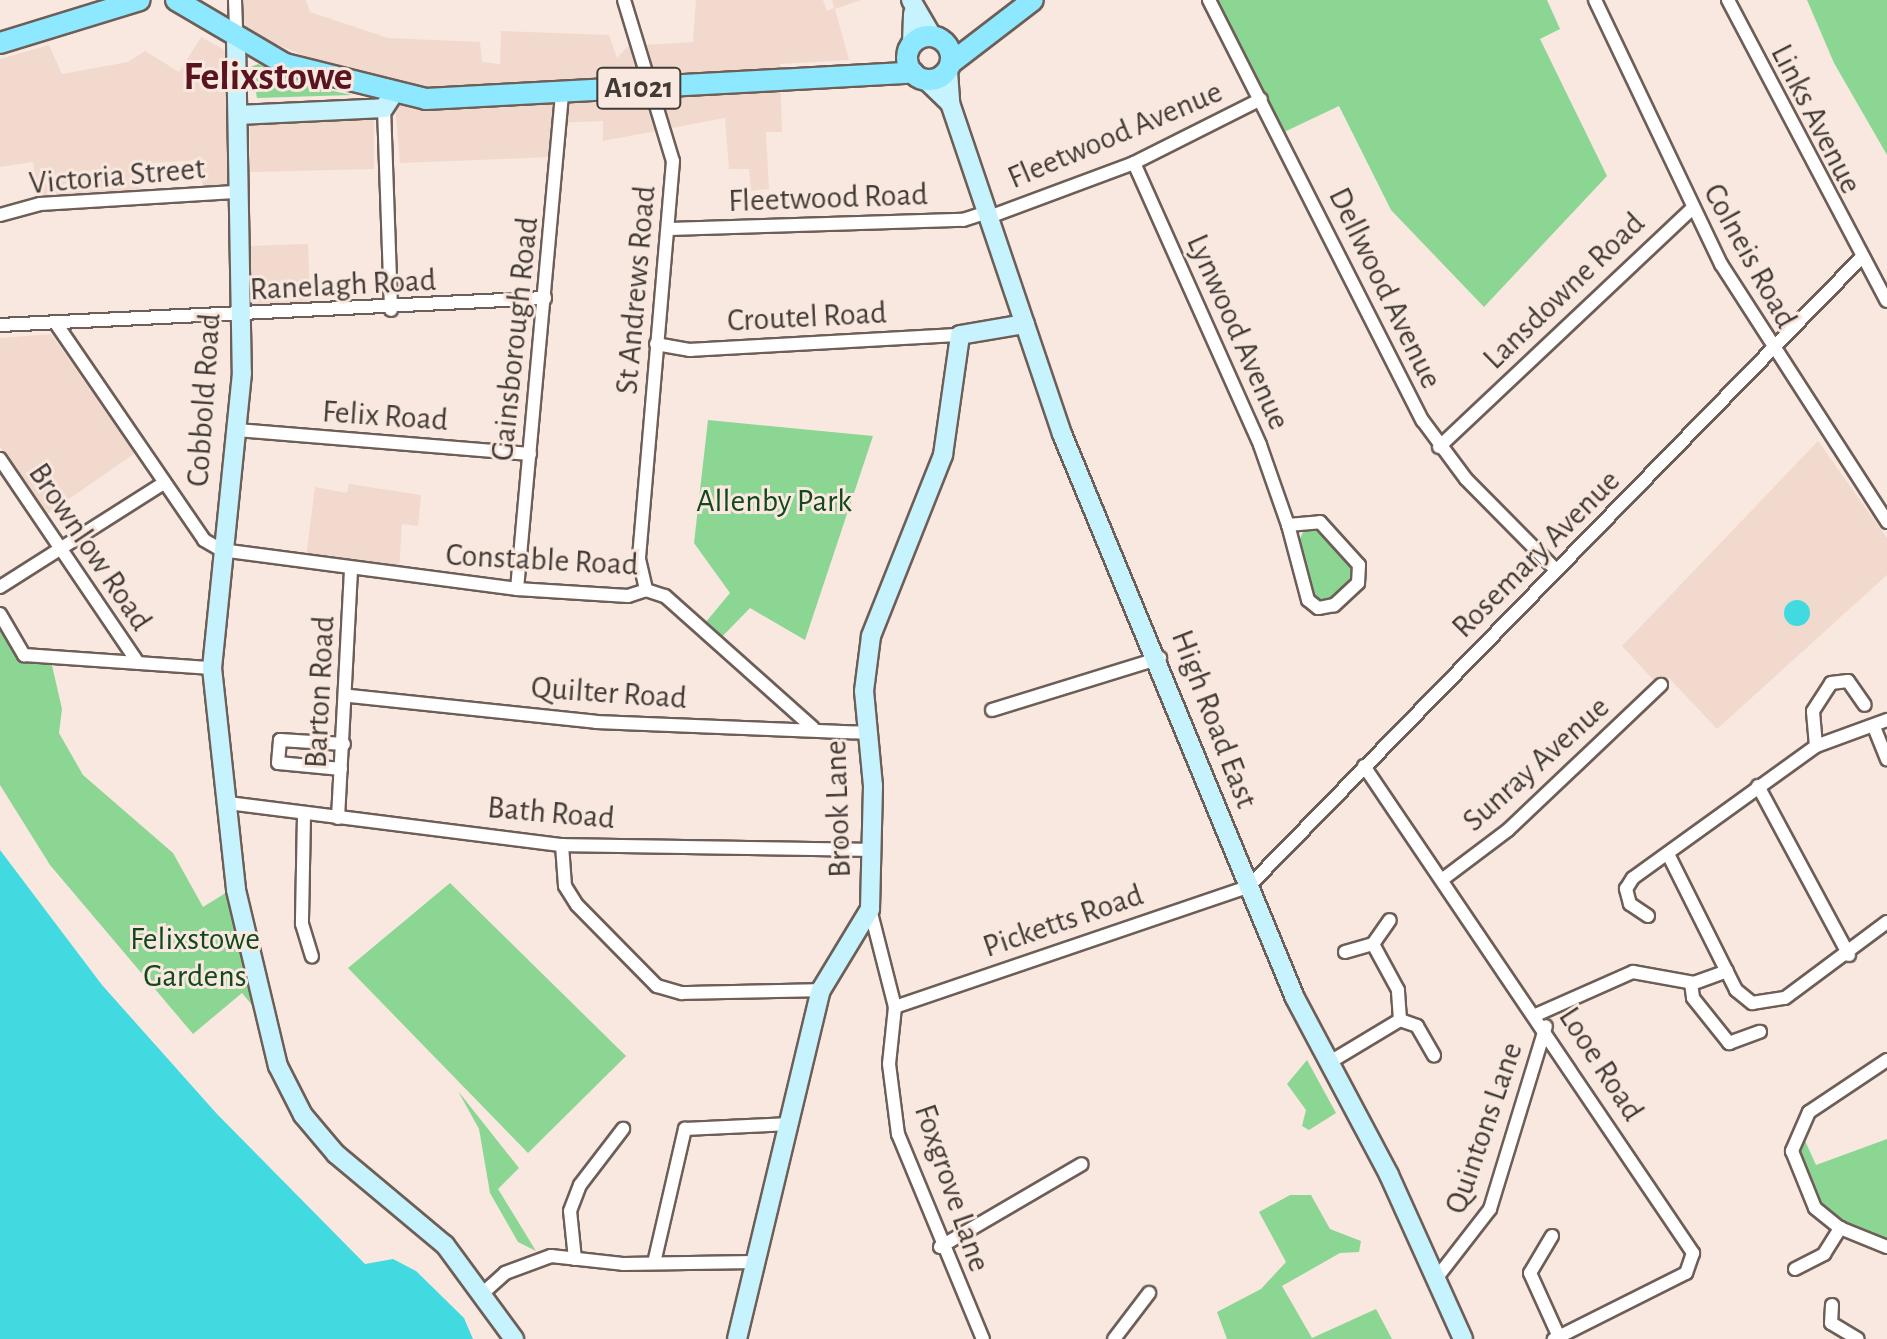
<!DOCTYPE html>
<style>
body{margin:0}
#map{position:relative;width:1887px;height:1339px;overflow:hidden;background:#f9e8df;font-family:"Alegreya Sans",sans-serif}
div>[style]{position:absolute}
[style*='--x']{left:calc(var(--x)*1px);top:calc(var(--y)*1px);width:calc(var(--w)*1px);rotate:calc(var(--a)*1deg)}
.built>*{inset:0;background:#f1dacd}
.green>*{inset:0;background:#8cd693}
.water>*{inset:0;background:#42dae1}
.round{border-radius:50%}
.roads{filter:drop-shadow(2px 0 #6d5e57) drop-shadow(-2px 0 #6d5e57) drop-shadow(0 2px #6d5e57) drop-shadow(0 -2px #6d5e57)}
.street>*{height:12px;margin:-6px;padding:0 6px;transform-origin:6px;border-radius:6px;background:#fff}
.secondary>*{height:18px;margin:-9px;padding:0 9px;transform-origin:9px;border-radius:9px;background:#c7f3ff}
.primary>*{height:20px;margin:-10px;padding:0 10px;transform-origin:10px;border-radius:10px;background:#8ee8ff}
.primary>.ring{margin:-10px;padding:0;box-sizing:content-box;background:none;border:20px solid #8ee8ff;border-radius:50%}
span{translate:-50% -50%;white-space:nowrap;text-align:center;line-height:1.15;-webkit-text-stroke:6px #f9e8df;paint-order:stroke}
.shield-label span{padding:2px 6px;background:#f9e8df;border:2px solid;border-radius:6px;-webkit-text-stroke-width:0}
.shield-label{font-size:30px;color:#413b37;font-weight:700}
.street-label{font-size:32px;color:#413b37}
.park-label{font-size:32px;color:#11481c}
.district-label{font-size:40px;color:#59141f;font-weight:700}
</style>
<div id="map">
<div class="built">
<i style="clip-path:polygon(244px 0,306px 0,310px 12px,388px 38px,480px 42px,482px 62px,500px 64px,501px 31px,609px 35px,617px 58px,628px 46px,693px 42px,696px 0,823px 0,827px 11px,834px 8px,832px 0,861px 0,835px 9px,849px 60px,780px 64px,782px 132px,766px 132px,769px 189px,751px 191px,749px 169px,729px 169px,725px 118px,603px 141px,603px 121px,555px 123px,552px 157px,400px 163px,393px 82px,331px 67px,243px 30px)"></i>
<i style="clip-path:polygon(201px 37px,227px 51px,232px 185px,203px 188px,200px 160px,139px 164px,139px 190px,38px 196px,33px 162px,0 167px,0 59px,49px 45px,62px 74px,128px 62px,145px 51px,179px 72px)"></i>
<i style="clip-path:polygon(374px 117px,374px 169px,250px 172px,250px 124px)"></i>
<i style="clip-path:polygon(308px 244px,310px 303px,252px 304px,249px 246px)"></i>
<i style="clip-path:polygon(51px 334px,135px 453px,46px 515px,0 447px,0 338px)"></i>
<i style="clip-path:polygon(1818px 441px,1887px 538px,1887px 575px,1717px 729px,1669px 678px,1659px 686px,1622px 646px)"></i>
<i style="clip-path:polygon(349px 484px,421px 495px,418px 526px,402px 524px,399px 571px,306px 557px,315px 487px,347px 493px)"></i>
</div>
<div class="green">
<i style="clip-path:polygon(1212px 0,1547px 0,1560px 29px,1540px 39px,1607px 176px,1484px 307px,1391px 210px,1339px 106px,1280px 134px)"></i>
<i style="clip-path:polygon(1807px 0,1887px 0,1887px 155px,1834px 63px)"></i>
<i style="clip-path:polygon(258px 64px,314px 87px,352px 95px,257px 98px,251px 67px)"></i>
<i style="clip-path:polygon(708px 420px,873px 436px,805px 640px,750px 608px,716px 643px,700px 629px,730px 593px,694px 543px)"></i>
<i style="clip-path:polygon(1320px 527px,1355px 564px,1357px 578px,1332px 602px,1315px 603px,1297px 545px,1304px 530px)"></i>
<i style="clip-path:polygon(0 621px,20px 657px,51px 661px,62px 709px,59px 733px,83px 775px,173px 853px,203px 907px,232px 889px,262px 1017px,242px 993px,193px 1034px,50px 865px,0 785px)"></i>
<i style="clip-path:polygon(450px 883px,626px 1056px,528px 1153px,348px 968px)"></i>
<i style="clip-path:polygon(1307px 1060px,1336px 1113px,1309px 1130px,1302px 1126px,1306px 1110px,1287px 1084px)"></i>
<i style="clip-path:polygon(458px 1091px,519px 1168px,498px 1189px,536px 1251px,518px 1242px,490px 1193px,479px 1129px)"></i>
<i style="clip-path:polygon(1802px 1134px,1816px 1165px,1887px 1139px,1887px 1243px,1848px 1226px,1816px 1201px,1798px 1161px)"></i>
<i style="clip-path:polygon(1290px 1195px,1311px 1195px,1330px 1229px,1361px 1241px,1359px 1252px,1340px 1253px,1282px 1286px,1312px 1338px,1376px 1309px,1392px 1339px,1227px 1339px,1217px 1312px,1261px 1289px,1286px 1262px,1259px 1212px)"></i>
</div>
<div class="water">
<i class="round" style="left:1784px;top:600px;width:26px;height:26px"></i>
<i style="clip-path:polygon(0 850px,102px 985px,217px 1114px,365px 1264px,393px 1259px,416px 1271px,464px 1318px,473px 1339px,0 1339px)"></i>
</div>
<div class="roads">
<div class="street">
<i style="--x:235;--y:0;--w:37;--a:88"></i>
<i style="--x:624;--y:0;--w:168;--a:73.1"></i>
<i style="--x:673;--y:161;--w:399;--a:94.9"></i>
<i style="--x:639;--y:559;--w:32;--a:77"></i>
<i style="--x:1209;--y:0;--w:472;--a:63.1"></i>
<i style="--x:1423;--y:421;--w:72;--a:53.4"></i>
<i style="--x:1466;--y:479;--w:128;--a:45.3"></i>
<i style="--x:1595;--y:0;--w:293;--a:64.5"></i>
<i style="--x:1721;--y:264;--w:307;--a:57.2"></i>
<i style="--x:1728;--y:0;--w:340;--a:62.2"></i>
<i style="--x:384;--y:108;--w:202;--a:88"></i>
<i style="--x:1134;--y:163;--w:309;--a:65.9"></i>
<i style="--x:1260;--y:445;--w:85;--a:70.7"></i>
<i style="--x:1288;--y:525;--w:32;--a:-5"></i>
<i style="--x:1320;--y:522;--w:58;--a:47.8"></i>
<i style="--x:1359;--y:565;--w:18;--a:93"></i>
<i style="--x:1358;--y:583;--w:33;--a:137"></i>
<i style="--x:1334;--y:605;--w:16;--a:169"></i>
<i style="--x:1318;--y:608;--w:13;--a:-141"></i>
<i style="--x:1308;--y:600;--w:78;--a:-104.9"></i>
<i style="--x:0;--y:215;--w:41;--a:-15.4"></i>
<i style="--x:40;--y:204;--w:199;--a:-3.5"></i>
<i style="--x:989;--y:217;--w:155;--a:-20.4"></i>
<i style="--x:1134;--y:163;--w:142;--a:-26.7"></i>
<i style="--x:669;--y:229;--w:294;--a:-1.8"></i>
<i style="--x:963;--y:220;--w:25;--a:-18"></i>
<i style="--x:55;--y:322;--w:264;--a:55.6"></i>
<i style="--x:204;--y:540;--w:20;--a:30"></i>
<i style="--x:221;--y:550;--w:299;--a:7.5"></i>
<i style="--x:517;--y:589;--w:111;--a:3.6"></i>
<i style="--x:628;--y:596;--w:19;--a:-18"></i>
<i style="--x:646;--y:590;--w:20;--a:18"></i>
<i style="--x:665;--y:596;--w:198;--a:41.7"></i>
<i style="--x:0;--y:325;--w:546;--a:-2.84"></i>
<i style="--x:656;--y:344;--w:35;--a:10"></i>
<i style="--x:690;--y:350;--w:270;--a:-3.2"></i>
<i style="--x:237;--y:430;--w:294;--a:4.7"></i>
<i style="--x:1439;--y:447;--w:349;--a:-43.3"></i>
<i style="--x:0;--y:459;--w:246;--a:55.9"></i>
<i style="--x:0;--y:587;--w:194;--a:-32.4"></i>
<i style="--x:517;--y:589;--w:497;--a:-84.8"></i>
<i style="--x:0;--y:614;--w:48;--a:59.7"></i>
<i style="--x:24;--y:655;--w:188;--a:4"></i>
<i style="--x:350;--y:696;--w:247;--a:6"></i>
<i style="--x:596;--y:722;--w:270;--a:2.3"></i>
<i style="--x:992;--y:710;--w:176;--a:-17.2"></i>
<i style="--x:1874;--y:727;--w:35;--a:68"></i>
<i style="--x:1816;--y:746;--w:35;--a:-95"></i>
<i style="--x:1813;--y:711;--w:33;--a:-57"></i>
<i style="--x:1831;--y:683;--w:17;--a:-7"></i>
<i style="--x:1848;--y:681;--w:29;--a:55"></i>
<i style="--x:1364;--y:766;--w:588;--a:55.96"></i>
<i style="--x:1693;--y:1253;--w:21;--a:109"></i>
<i style="--x:1686;--y:1273;--w:148;--a:153.4"></i>
<i style="--x:341;--y:769;--w:63;--a:-174.6"></i>
<i style="--x:278;--y:763;--w:23;--a:-85"></i>
<i style="--x:280;--y:740;--w:64;--a:3.6"></i>
<i style="--x:1758;--y:786;--w:192;--a:61.7"></i>
<i style="--x:228;--y:803;--w:337;--a:7.2"></i>
<i style="--x:562;--y:845;--w:309;--a:0.9"></i>
<i style="--x:304;--y:815;--w:109;--a:91.1"></i>
<i style="--x:302;--y:924;--w:34;--a:73"></i>
<i style="--x:338;--y:818;--w:249;--a:-87"></i>
<i style="--x:562;--y:845;--w:41;--a:85.8"></i>
<i style="--x:565;--y:886;--w:22;--a:58"></i>
<i style="--x:577;--y:905;--w:114;--a:45.4"></i>
<i style="--x:657;--y:986;--w:26;--a:16"></i>
<i style="--x:682;--y:993;--w:139;--a:-1.2"></i>
<i style="--x:1670;--y:858;--w:148;--a:63.4"></i>
<i style="--x:1736;--y:990;--w:21;--a:39"></i>
<i style="--x:1752;--y:1003;--w:33;--a:-9"></i>
<i style="--x:1785;--y:998;--w:127;--a:-36.7"></i>
<i style="--x:1443;--y:879;--w:81;--a:-37"></i>
<i style="--x:1508;--y:830;--w:211;--a:-43.5"></i>
<i style="--x:870;--y:909;--w:101;--a:75.7"></i>
<i style="--x:895;--y:1007;--w:57;--a:96"></i>
<i style="--x:889;--y:1064;--w:71;--a:82.7"></i>
<i style="--x:898;--y:1134;--w:222;--a:67.5"></i>
<i style="--x:1648;--y:916;--w:22;--a:-146"></i>
<i style="--x:1630;--y:904;--w:16;--a:-105"></i>
<i style="--x:1626;--y:889;--w:13;--a:-58"></i>
<i style="--x:1633;--y:878;--w:226;--a:-35.8"></i>
<i style="--x:1816;--y:746;--w:76;--a:-20.1"></i>
<i style="--x:1345;--y:952;--w:29;--a:-16"></i>
<i style="--x:1691;--y:983;--w:15;--a:82"></i>
<i style="--x:1693;--y:998;--w:58;--a:51.3"></i>
<i style="--x:1729;--y:1043;--w:33;--a:-20"></i>
<i style="--x:895;--y:1007;--w:373;--a:-18.8"></i>
<i style="--x:1248;--y:887;--w:878;--a:-45.74"></i>
<i style="--x:1538;--y:1014;--w:104;--a:-23.9"></i>
<i style="--x:1633;--y:972;--w:62;--a:10.2"></i>
<i style="--x:1694;--y:983;--w:35;--a:-20"></i>
<i style="--x:1400;--y:1020;--w:18;--a:19"></i>
<i style="--x:1417;--y:1026;--w:34;--a:60"></i>
<i style="--x:1887;--y:1060;--w:94;--a:146.3"></i>
<i style="--x:1809;--y:1112;--w:43;--a:113.6"></i>
<i style="--x:1792;--y:1151;--w:61;--a:68"></i>
<i style="--x:1815;--y:1208;--w:32;--a:39"></i>
<i style="--x:1840;--y:1228;--w:51;--a:22"></i>
<i style="--x:1330;--y:1062;--w:82;--a:-31"></i>
<i style="--x:1400;--y:1020;--w:30;--a:-94"></i>
<i style="--x:1398;--y:990;--w:52;--a:-118.5"></i>
<i style="--x:1373;--y:944;--w:29;--a:-55"></i>
<i style="--x:1552;--y:1236;--w:43;--a:120.7"></i>
<i style="--x:1530;--y:1273;--w:70;--a:65.6"></i>
<i style="--x:940;--y:1247;--w:164;--a:-30.3"></i>
<i style="--x:575;--y:1259;--w:48;--a:-95.9"></i>
<i style="--x:570;--y:1211;--w:28;--a:-69"></i>
<i style="--x:580;--y:1185;--w:71;--a:-52.5"></i>
<i style="--x:654;--y:1263;--w:138;--a:-77"></i>
<i style="--x:685;--y:1129;--w:105;--a:-2.7"></i>
<i style="--x:1795;--y:1269;--w:33;--a:-27"></i>
<i style="--x:1824;--y:1254;--w:31;--a:-58"></i>
<i style="--x:1435;--y:1280;--w:90;--a:-52.2"></i>
<i style="--x:1490;--y:1209;--w:191;--a:-73"></i>
<i style="--x:483;--y:1293;--w:30;--a:-42"></i>
<i style="--x:505;--y:1273;--w:49;--a:-20.3"></i>
<i style="--x:551;--y:1256;--w:72;--a:6.3"></i>
<i style="--x:623;--y:1264;--w:132;--a:-0.9"></i>
<i style="--x:1832;--y:1305;--w:18;--a:93"></i>
<i style="--x:1831;--y:1323;--w:31;--a:31"></i>
<i style="--x:1114;--y:1339;--w:58;--a:-52.7"></i>
</div>
<div class="secondary">
<i style="--x:911;--y:0;--w:42;--a:59.7"></i>
<i style="--x:236;--y:40;--w:333;--a:89"></i>
<i style="--x:242;--y:373;--w:297;--a:95.8"></i>
<i style="--x:212;--y:668;--w:223;--a:83.8"></i>
<i style="--x:236;--y:890;--w:181;--a:76.6"></i>
<i style="--x:278;--y:1066;--w:55;--a:63"></i>
<i style="--x:303;--y:1115;--w:51;--a:49.8"></i>
<i style="--x:336;--y:1154;--w:142;--a:39.9"></i>
<i style="--x:445;--y:1245;--w:117;--a:53.7"></i>
<i style="--x:912;--y:44;--w:31;--a:-88"></i>
<i style="--x:948;--y:71;--w:32;--a:86"></i>
<i style="--x:950;--y:103;--w:349;--a:71.3"></i>
<i style="--x:1062;--y:434;--w:610;--a:67.55"></i>
<i style="--x:1295;--y:998;--w:200;--a:62"></i>
<i style="--x:1389;--y:1175;--w:180;--a:65.7"></i>
<i style="--x:926;--y:80;--w:33;--a:44"></i>
<i style="--x:238;--y:115;--w:146;--a:-2.7"></i>
<i style="--x:384;--y:108;--w:17;--a:-57"></i>
<i style="--x:737;--y:1339;--w:359;--a:-76.5"></i>
<i style="--x:821;--y:990;--w:95;--a:-58.8"></i>
<i style="--x:870;--y:909;--w:123;--a:-88.6"></i>
<i style="--x:873;--y:786;--w:95;--a:-95.4"></i>
<i style="--x:864;--y:691;--w:55;--a:-82.7"></i>
<i style="--x:871;--y:636;--w:195;--a:-68.3"></i>
<i style="--x:943;--y:455;--w:121;--a:-81.9"></i>
<i style="--x:960;--y:335;--w:66;--a:-9.6"></i>
</div>
<div class="primary">
<i style="--x:176;--y:0;--w:126;--a:30.4"></i>
<i style="--x:285;--y:64;--w:145;--a:13.9"></i>
<i style="--x:426;--y:99;--w:488;--a:-3.1"></i>
<i class="ring" style="left:907px;top:36px;width:24px;height:24px"></i>
<i style="--x:0;--y:43;--w:146;--a:-17.1"></i>
<i style="--x:951;--y:63;--w:103;--a:-37.5"></i>
</div>
</div>
<div class="shield-label">
<span style="left:639px;top:88px">A1021</span>
</div>
<div class="street-label">
<span style="left:1816px;top:119px;rotate:63deg">Links Avenue</span>
<span style="left:1115px;top:135px;rotate:-23deg">Fleetwood Avenue</span>
<span style="left:117px;top:176px;rotate:-5deg">Victoria Street</span>
<span style="left:828px;top:198px;rotate:-2deg">Fleetwood Road</span>
<span style="left:1750px;top:256px;rotate:61deg">Colneis Road</span>
<span style="left:343px;top:285px;rotate:-3deg">Ranelagh Road</span>
<span style="left:1385px;top:288px;rotate:64deg">Dellwood Avenue</span>
<span style="left:636px;top:290px;rotate:-85deg">St Andrews Road</span>
<span style="left:1564px;top:291px;rotate:-44deg">Lansdowne Road</span>
<span style="left:807px;top:317px;rotate:-3deg">Croutel Road</span>
<span style="left:1238px;top:332px;rotate:66deg">Lynwood Avenue</span>
<span style="left:515px;top:339px;rotate:-84deg">Gainsborough Road</span>
<span style="left:204px;top:400px;rotate:-86deg">Cobbold Road</span>
<span style="left:385px;top:416px;rotate:4deg">Felix Road</span>
<span style="left:90px;top:547px;rotate:56deg">Brownlow Road</span>
<span style="left:1536px;top:554px;rotate:-45deg">Rosemary Avenue</span>
<span style="left:542px;top:560px;rotate:3deg">Constable Road</span>
<span style="left:320px;top:692px;rotate:-87deg">Barton Road</span>
<span style="left:609px;top:693px;rotate:4deg">Quilter Road</span>
<span style="left:1214px;top:719px;rotate:69deg">High Road East</span>
<span style="left:1536px;top:764px;rotate:-42deg">Sunray Avenue</span>
<span style="left:838px;top:809px;rotate:-92deg">Brook Lane</span>
<span style="left:551px;top:813px;rotate:5deg">Bath Road</span>
<span style="left:1063px;top:921px;rotate:-19deg">Picketts Road</span>
<span style="left:1601px;top:1064px;rotate:57deg">Looe Road</span>
<span style="left:1484px;top:1128px;rotate:-71deg">Quintons Lane</span>
<span style="left:952px;top:1188px;rotate:71deg">Foxgrove Lane</span>
</div>
<div class="park-label">
<span style="left:774px;top:501px">Allenby Park</span>
<span style="left:195px;top:958px">Felixstowe<br>Gardens</span>
</div>
<div class="district-label">
<span style="left:268px;top:77px">Felixstowe</span>
</div>
</div>
